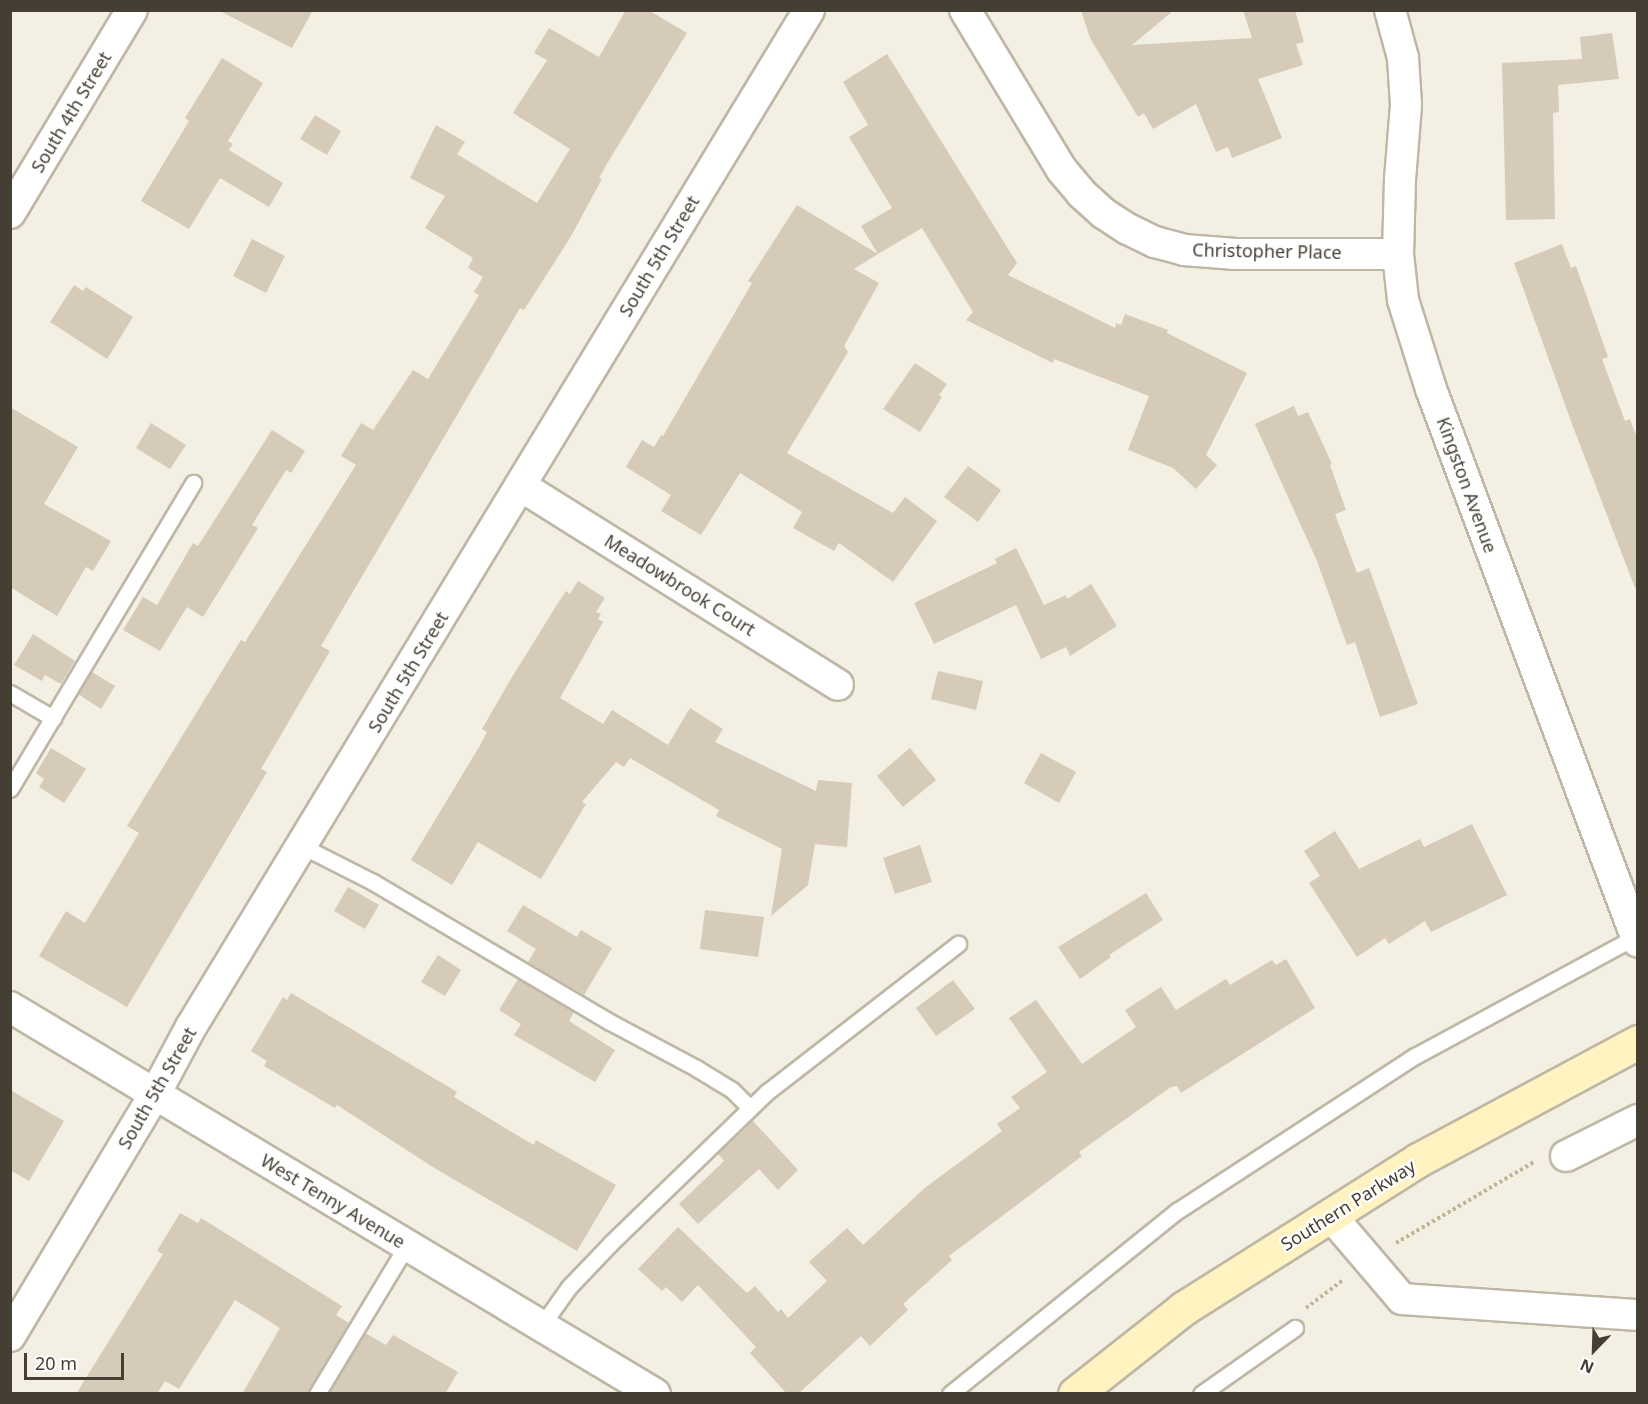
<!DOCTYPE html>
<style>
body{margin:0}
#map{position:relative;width:1648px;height:1404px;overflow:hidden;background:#f3efe3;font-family:"Noto Sans",sans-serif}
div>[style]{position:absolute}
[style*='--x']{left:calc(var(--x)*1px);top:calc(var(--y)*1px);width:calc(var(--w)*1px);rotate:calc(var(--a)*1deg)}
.building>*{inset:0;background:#d5cbb8}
.path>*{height:4px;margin-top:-2px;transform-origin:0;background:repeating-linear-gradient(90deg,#c1b495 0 3px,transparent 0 6px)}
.roads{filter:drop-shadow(2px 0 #bfb7a5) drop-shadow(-2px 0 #bfb7a5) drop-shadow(0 2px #bfb7a5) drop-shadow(0 -2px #bfb7a5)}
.service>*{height:15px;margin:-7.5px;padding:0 7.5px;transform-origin:7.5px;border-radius:7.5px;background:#fff}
.minor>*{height:30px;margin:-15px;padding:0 15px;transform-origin:15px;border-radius:15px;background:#fff}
.secondary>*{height:33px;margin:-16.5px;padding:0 16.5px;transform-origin:16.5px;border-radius:16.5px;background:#fff3c1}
span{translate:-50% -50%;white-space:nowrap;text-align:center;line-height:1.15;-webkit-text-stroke:4.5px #fff;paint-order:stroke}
.street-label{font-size:18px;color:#453f33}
.frame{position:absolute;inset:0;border:12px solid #453f33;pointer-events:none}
.north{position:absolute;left:1564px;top:1320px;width:60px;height:60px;-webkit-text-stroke:4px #fff;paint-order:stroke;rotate:203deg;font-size:16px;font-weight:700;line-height:24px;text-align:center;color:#453f33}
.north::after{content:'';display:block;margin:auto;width:21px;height:27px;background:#453f33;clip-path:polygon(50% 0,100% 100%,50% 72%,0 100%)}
.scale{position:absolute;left:24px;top:1353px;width:100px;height:27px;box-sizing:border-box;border:3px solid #453f33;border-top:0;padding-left:8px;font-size:18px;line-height:21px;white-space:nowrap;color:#453f33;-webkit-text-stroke:4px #fff;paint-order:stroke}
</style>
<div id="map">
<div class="building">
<i style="clip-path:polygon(218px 10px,313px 10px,292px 48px)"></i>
<i style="clip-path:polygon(626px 10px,648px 10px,687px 33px,608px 162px,599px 178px,602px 179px,570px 238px,524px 310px,520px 308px,321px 646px,330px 651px,261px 769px,267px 772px,127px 1007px,39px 956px,66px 911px,85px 923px,139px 833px,127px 826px,241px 640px,245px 642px,356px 465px,341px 456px,361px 423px,373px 430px,413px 370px,428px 379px,479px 295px,474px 292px,483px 277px,468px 268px,473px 258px,425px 228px,445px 196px,410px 178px,436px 125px,465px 142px,457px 154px,537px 203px,570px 149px,513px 113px,547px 60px,534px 53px,549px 28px,599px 57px)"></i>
<i style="clip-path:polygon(1081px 10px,1174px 10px,1132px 45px,1252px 38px,1243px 10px,1295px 10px,1304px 42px,1296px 44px,1303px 65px,1258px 79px,1282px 138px,1232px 158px,1228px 147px,1216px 152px,1196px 104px,1153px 129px,1144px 113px,1138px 117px,1090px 38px)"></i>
<i style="clip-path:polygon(1612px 33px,1619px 79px,1558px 85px,1559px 112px,1553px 113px,1555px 219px,1506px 220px,1502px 63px,1582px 59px,1580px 37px)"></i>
<i style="clip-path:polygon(887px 54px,1017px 263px,1008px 275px,1115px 328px,1116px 323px,1121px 325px,1125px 314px,1168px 330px,1167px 333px,1247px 373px,1206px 455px,1217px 465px,1196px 489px,1173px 468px,1128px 450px,1149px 396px,1054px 359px,1053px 363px,966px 320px,973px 312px,922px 228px,878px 254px,861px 226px,892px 208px,849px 137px,868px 125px,843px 82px)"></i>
<i style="clip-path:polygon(222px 58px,263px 83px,228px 141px,233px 144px,229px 150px,283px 183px,269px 207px,220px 178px,189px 229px,141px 201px,189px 121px,185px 118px)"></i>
<i style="clip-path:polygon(315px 115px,341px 131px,327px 155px,300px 139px)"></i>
<i style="clip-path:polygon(797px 205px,878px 254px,854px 269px,879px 283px,844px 346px,848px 352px,787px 453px,893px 513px,905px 497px,937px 521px,893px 582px,839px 543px,834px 551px,793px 528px,802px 512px,740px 473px,701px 535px,661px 511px,671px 495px,626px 467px,642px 440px,654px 447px,661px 435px,663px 436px,752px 283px,748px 281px)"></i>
<i style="clip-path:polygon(252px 239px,285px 256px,266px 293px,233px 276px)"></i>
<i style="clip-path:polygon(1562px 244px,1571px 268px,1576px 266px,1608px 357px,1602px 359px,1625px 421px,1630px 419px,1638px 441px,1638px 587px,1635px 588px,1572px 424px,1514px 263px)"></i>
<i style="clip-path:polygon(74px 285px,83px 291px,86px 287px,133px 317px,107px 359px,50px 322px)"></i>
<i style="clip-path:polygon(915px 363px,947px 384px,939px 395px,942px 397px,920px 432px,883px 409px)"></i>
<i style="clip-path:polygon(1294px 406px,1298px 416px,1308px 412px,1332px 464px,1330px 465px,1346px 510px,1335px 514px,1357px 573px,1369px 568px,1418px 704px,1380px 717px,1355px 642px,1347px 645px,1317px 561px,1255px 424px)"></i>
<i style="clip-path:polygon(10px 407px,78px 447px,44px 504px,111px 541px,93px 571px,86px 567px,57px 616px,10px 587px)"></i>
<i style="clip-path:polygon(151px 423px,186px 445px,170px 469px,136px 448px)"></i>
<i style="clip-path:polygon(272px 430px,305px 451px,291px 473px,286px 470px,252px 525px,258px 528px,203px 617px,187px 607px,160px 651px,123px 630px,143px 597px,157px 605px,193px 543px,198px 546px)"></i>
<i style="clip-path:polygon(968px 466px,1001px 490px,978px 522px,944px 497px)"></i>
<i style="clip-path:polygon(1016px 548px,1044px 605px,1066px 595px,1067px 599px,1091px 584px,1117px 626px,1070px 656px,1066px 647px,1041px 659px,1016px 605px,934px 644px,914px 603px,997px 563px,995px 559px)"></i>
<i style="clip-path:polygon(578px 581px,605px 598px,596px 612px,601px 614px,598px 619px,603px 622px,560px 698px,603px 724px,612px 710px,668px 745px,690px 708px,723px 729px,715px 742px,816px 791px,818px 780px,852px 783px,847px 847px,815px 844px,808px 885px,771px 916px,782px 849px,716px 816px,719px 810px,630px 758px,624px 767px,616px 762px,582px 802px,586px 804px,541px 879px,478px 842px,452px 885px,411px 860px,479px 747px,487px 732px,482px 729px,509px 682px,558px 603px,566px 591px,570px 594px)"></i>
<i style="clip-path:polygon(33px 634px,75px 661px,61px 684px,45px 675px,42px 681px,14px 665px)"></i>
<i style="clip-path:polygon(938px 671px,983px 681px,976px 710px,931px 699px)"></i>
<i style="clip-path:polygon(92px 672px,115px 686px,101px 709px,78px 694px)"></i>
<i style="clip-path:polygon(51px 748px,86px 769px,64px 803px,39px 787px,44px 779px,36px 773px)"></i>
<i style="clip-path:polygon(910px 748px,936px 780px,903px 807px,877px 776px)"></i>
<i style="clip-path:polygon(1041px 753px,1076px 772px,1059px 803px,1024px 783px)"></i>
<i style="clip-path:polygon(1472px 824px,1507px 895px,1431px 932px,1425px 921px,1389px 944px,1385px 938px,1357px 957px,1309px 883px,1320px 876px,1304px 851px,1335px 831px,1359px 869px,1420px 839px,1424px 847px)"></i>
<i style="clip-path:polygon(920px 845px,932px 882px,895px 894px,883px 858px)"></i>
<i style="clip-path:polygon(348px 887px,379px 905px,365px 929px,334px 911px)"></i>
<i style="clip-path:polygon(1146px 893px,1163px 920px,1109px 955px,1111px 957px,1080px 979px,1058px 947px)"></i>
<i style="clip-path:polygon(523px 905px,577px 937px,581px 930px,612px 948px,584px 995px,528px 962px,536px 949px,507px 931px)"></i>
<i style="clip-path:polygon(705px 910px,764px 917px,758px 957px,700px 949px)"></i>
<i style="clip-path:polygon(438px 955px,461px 970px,445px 996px,421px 982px)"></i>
<i style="clip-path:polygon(1286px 959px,1315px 1008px,1181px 1093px,1177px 1086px,1171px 1087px,1079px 1152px,1082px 1156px,949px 1256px,952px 1260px,903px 1304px,908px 1310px,870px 1346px,861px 1336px,798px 1394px,787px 1394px,750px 1353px,756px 1347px,698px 1285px,682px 1302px,666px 1287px,662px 1291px,638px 1269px,678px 1227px,747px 1293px,755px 1286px,778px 1312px,781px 1309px,788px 1318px,827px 1281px,809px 1262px,847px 1228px,863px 1245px,926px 1187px,1002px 1131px,997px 1124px,1020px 1108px,1011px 1097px,1047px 1072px,1009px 1018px,1036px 1000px,1082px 1064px,1136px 1027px,1125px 1010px,1161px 987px,1176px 1010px,1226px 979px,1230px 985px,1272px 960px,1276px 965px)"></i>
<i style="clip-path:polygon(518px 979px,574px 1012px,569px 1021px,615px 1050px,595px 1082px,514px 1035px,521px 1024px,499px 1010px)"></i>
<i style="clip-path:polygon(953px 980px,975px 1009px,936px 1036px,916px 1008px)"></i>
<i style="clip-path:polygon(291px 993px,457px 1092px,454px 1097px,525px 1140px,534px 1145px,536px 1140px,616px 1185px,577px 1251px,436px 1169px,337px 1105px,335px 1108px,264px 1066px,267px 1061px,251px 1051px,283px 997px,287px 1000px)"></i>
<i style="clip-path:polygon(10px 1090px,64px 1121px,29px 1181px,10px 1170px)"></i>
<i style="clip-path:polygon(753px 1121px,798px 1170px,778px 1190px,759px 1169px,698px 1224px,679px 1204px,724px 1161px,718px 1154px)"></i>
<i style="clip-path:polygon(180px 1213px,198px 1223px,201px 1218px,342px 1306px,336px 1315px,349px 1323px,307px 1394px,242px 1394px,280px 1328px,235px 1300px,179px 1389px,165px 1381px,157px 1394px,76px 1394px,163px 1254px,157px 1251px)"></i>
<i style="clip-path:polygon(365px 1333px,386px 1345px,393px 1335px,458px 1372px,445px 1394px,329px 1394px)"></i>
</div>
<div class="path">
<i style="--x:1396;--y:1243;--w:160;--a:-30.4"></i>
<i style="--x:1306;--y:1308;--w:46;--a:-37.1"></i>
</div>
<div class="roads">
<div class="service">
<i style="--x:10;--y:693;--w:50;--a:30.2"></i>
<i style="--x:10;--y:789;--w:357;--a:-59.1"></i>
<i style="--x:302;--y:846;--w:80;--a:26.9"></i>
<i style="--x:373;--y:882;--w:275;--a:30.6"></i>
<i style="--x:610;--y:1022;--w:98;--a:28.1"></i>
<i style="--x:696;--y:1068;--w:42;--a:31.4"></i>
<i style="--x:732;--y:1090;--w:25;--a:45"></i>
<i style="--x:542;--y:1325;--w:47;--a:-54.6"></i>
<i style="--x:569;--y:1287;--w:61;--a:-46.3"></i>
<i style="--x:611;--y:1243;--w:217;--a:-44.1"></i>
<i style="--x:767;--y:1092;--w:242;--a:-37.8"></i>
<i style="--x:317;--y:1394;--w:174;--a:-58.9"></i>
<i style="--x:950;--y:1394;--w:292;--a:-38.9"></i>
<i style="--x:1177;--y:1211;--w:284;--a:-33.1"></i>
<i style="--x:1415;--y:1056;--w:250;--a:-28.4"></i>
<i style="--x:1201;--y:1394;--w:115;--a:-35.1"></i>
</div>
<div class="minor">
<i style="--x:965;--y:10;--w:187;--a:58.8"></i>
<i style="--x:1062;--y:170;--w:30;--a:50"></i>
<i style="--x:1081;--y:193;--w:30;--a:42"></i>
<i style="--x:1103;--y:213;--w:30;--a:33"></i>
<i style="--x:1128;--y:229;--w:30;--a:26"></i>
<i style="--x:1155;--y:242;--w:30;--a:15"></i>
<i style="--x:1184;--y:250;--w:52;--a:4.4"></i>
<i style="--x:1236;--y:254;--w:162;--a:0"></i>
<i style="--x:1390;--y:10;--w:50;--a:74.8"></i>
<i style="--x:1403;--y:58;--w:47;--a:86.3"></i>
<i style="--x:1406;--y:105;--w:74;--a:94.6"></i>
<i style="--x:1400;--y:179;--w:75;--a:91.5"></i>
<i style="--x:1398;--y:254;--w:46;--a:83.8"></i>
<i style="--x:1403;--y:300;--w:93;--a:72.5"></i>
<i style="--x:1431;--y:389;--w:590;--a:69.48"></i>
<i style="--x:10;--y:213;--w:237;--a:-59"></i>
<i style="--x:521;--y:486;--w:374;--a:32.1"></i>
<i style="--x:10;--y:1007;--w:752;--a:30.96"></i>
<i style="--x:1566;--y:1156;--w:80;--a:-26.6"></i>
<i style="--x:1331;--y:1216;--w:109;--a:49.5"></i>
<i style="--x:1402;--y:1299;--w:237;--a:3.9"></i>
<i style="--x:10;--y:1336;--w:282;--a:-59.1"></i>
<i style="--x:155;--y:1094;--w:76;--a:-61.8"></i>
<i style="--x:191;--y:1027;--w:1190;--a:-58.71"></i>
</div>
<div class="secondary">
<i style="--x:1075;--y:1394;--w:139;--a:-38.3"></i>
<i style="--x:1184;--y:1308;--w:277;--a:-32.3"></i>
<i style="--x:1418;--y:1160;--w:250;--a:-28.2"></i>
</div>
</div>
<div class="street-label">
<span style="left:71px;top:112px;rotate:-59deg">South 4th Street</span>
<span style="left:1267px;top:251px;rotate:1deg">Christopher Place</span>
<span style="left:659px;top:256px;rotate:-59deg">South 5th Street</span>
<span style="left:1467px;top:485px;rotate:70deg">Kingston Avenue</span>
<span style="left:680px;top:585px;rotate:32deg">Meadowbrook Court</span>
<span style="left:408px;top:672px;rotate:-59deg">South 5th Street</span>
<span style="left:157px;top:1088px;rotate:-60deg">South 5th Street</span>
<span style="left:333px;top:1201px;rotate:31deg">West Tenny Avenue</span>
<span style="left:1348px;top:1205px;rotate:-32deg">Southern Parkway</span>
</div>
<div class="frame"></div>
<div class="north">N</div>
<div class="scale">20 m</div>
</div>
